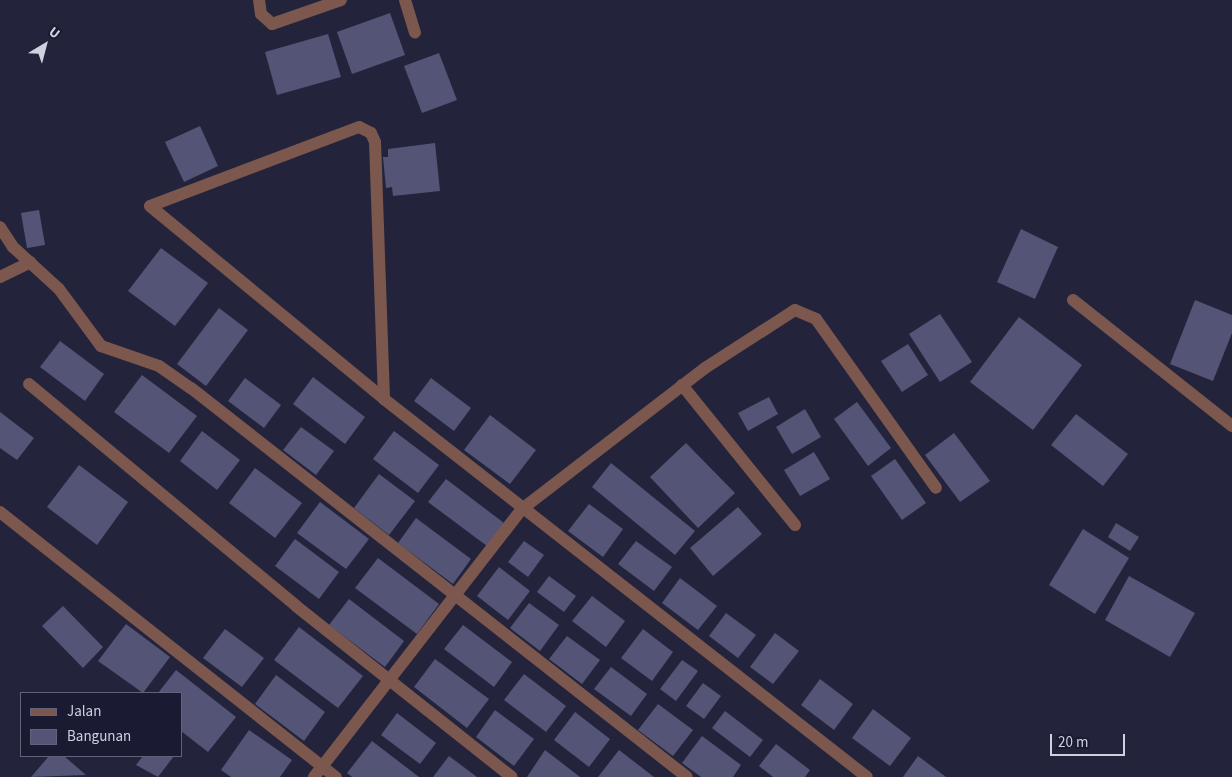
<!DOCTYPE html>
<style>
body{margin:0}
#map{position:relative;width:1232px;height:777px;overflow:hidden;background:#23243c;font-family:"Source Sans 3",sans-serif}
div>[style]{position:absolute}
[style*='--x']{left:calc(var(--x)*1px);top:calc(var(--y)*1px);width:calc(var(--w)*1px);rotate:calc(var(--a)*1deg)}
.building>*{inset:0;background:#535476}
.street>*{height:12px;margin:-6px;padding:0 6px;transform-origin:6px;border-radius:6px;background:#7c574e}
span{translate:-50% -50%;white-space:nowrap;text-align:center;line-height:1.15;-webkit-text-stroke:4.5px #1a1a32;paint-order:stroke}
.legend{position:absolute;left:20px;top:692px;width:162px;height:65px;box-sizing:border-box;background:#1a1a32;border:1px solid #626378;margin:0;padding:6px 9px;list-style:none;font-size:15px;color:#cfd1e1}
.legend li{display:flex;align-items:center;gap:10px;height:25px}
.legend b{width:25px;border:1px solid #626378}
.north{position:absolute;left:20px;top:20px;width:50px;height:50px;-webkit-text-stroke:4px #1a1a32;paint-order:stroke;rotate:37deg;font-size:14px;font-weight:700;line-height:20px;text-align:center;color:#cfd1e1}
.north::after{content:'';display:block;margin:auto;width:18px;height:22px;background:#cfd1e1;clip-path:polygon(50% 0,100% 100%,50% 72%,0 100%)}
.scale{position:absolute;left:1050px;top:734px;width:75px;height:22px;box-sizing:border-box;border:2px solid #cfd1e1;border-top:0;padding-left:6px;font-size:15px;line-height:18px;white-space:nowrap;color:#cfd1e1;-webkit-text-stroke:4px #1a1a32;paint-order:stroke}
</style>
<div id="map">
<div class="building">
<i style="clip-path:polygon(390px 13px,405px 55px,352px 74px,337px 32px)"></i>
<i style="clip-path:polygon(328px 34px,341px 77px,277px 95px,265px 52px)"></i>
<i style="clip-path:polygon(439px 53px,457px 100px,422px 113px,404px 66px)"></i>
<i style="clip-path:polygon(200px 126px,218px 166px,184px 182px,165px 142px)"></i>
<i style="clip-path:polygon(435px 143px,440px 191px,393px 196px,392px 187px,386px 188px,383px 157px,388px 157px,388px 149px)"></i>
<i style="clip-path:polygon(39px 210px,45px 245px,27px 248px,21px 213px)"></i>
<i style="clip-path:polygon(1021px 229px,1058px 247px,1035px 299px,997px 282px)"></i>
<i style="clip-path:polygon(161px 248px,208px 283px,175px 326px,128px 291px)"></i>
<i style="clip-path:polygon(1195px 300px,1232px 315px,1232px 333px,1213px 381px,1170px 364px)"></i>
<i style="clip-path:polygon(219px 308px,248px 330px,206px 386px,177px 364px)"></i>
<i style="clip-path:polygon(940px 314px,972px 362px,940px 382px,909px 334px)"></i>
<i style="clip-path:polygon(1019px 317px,1082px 365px,1033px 430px,970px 382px)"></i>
<i style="clip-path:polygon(60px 341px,104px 374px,85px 401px,40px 367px)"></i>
<i style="clip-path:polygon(908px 344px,928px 375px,902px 392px,881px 361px)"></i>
<i style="clip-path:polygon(142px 375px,197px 416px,169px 453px,114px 412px)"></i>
<i style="clip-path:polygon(313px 377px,365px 417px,345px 444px,293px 404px)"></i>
<i style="clip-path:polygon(245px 378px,281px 405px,264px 428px,228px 401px)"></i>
<i style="clip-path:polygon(431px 378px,471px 408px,454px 431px,414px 401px)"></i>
<i style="clip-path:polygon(769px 397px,778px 414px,748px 431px,738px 413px)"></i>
<i style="clip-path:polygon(857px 402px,891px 448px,868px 466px,834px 419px)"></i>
<i style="clip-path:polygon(805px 409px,821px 437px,792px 454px,776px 427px)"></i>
<i style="clip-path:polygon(0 412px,34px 438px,17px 460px,0 448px)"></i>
<i style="clip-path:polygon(1076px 414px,1128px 454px,1103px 486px,1051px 445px)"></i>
<i style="clip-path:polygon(490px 415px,536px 450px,510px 484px,464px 450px)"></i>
<i style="clip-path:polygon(301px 427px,334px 451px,316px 475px,283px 450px)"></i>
<i style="clip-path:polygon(202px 431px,240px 460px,217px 490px,180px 461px)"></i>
<i style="clip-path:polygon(394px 431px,439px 465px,418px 493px,373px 459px)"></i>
<i style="clip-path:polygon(954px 433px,990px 481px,960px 502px,925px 455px)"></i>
<i style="clip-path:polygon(686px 443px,735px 493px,698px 528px,650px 477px)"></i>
<i style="clip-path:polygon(814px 452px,830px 479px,800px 496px,784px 470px)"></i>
<i style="clip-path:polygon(895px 459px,926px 503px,902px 520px,871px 476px)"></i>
<i style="clip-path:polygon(611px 463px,695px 531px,675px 555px,592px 487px)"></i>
<i style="clip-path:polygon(79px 465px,128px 502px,97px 545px,47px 507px)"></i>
<i style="clip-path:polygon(255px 468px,302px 503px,275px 538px,229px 503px)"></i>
<i style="clip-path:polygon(379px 474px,415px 501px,389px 535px,354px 508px)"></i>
<i style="clip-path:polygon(446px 479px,504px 523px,487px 546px,428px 502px)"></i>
<i style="clip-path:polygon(320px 502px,369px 539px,346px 569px,297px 533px)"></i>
<i style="clip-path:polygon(589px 504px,623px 529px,603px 557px,568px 531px)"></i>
<i style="clip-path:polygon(738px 507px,762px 534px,713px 576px,690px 548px)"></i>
<i style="clip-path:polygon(416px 518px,471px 559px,453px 584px,398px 543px)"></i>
<i style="clip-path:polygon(1116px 523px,1139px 537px,1130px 551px,1108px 537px)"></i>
<i style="clip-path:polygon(1083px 529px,1129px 558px,1095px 614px,1049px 585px)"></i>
<i style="clip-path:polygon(295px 539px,339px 572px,319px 599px,275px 566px)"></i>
<i style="clip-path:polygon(524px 541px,544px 555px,528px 577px,508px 562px)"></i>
<i style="clip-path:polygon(636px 541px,672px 567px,654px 591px,618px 564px)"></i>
<i style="clip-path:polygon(378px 558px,439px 604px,417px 634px,355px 588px)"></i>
<i style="clip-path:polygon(499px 567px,530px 591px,508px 620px,477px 596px)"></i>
<i style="clip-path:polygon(549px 576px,576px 596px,564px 612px,537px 592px)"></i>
<i style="clip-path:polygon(1129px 576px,1195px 613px,1170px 657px,1105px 620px)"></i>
<i style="clip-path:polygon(680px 578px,717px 606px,698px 630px,662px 603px)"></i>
<i style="clip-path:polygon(592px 596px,625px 621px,606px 647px,572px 621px)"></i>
<i style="clip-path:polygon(349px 599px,404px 641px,385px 667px,329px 625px)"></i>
<i style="clip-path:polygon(529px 603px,559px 625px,540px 651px,510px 628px)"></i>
<i style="clip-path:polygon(63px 606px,103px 647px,83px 668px,42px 626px)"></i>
<i style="clip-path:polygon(726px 613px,756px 635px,738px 658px,709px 636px)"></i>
<i style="clip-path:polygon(126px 624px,170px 657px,143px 693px,98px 661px)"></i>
<i style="clip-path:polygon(463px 625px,512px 662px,494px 687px,444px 649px)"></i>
<i style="clip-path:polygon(299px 627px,363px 676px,338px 708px,274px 660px)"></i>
<i style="clip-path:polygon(225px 629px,264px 658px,242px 687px,203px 658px)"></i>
<i style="clip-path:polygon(643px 629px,673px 652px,652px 681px,621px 658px)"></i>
<i style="clip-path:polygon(775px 633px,799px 651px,773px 684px,750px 667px)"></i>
<i style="clip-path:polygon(567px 636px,600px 660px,582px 684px,549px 659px)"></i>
<i style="clip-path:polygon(435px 659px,489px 699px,467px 728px,414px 687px)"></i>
<i style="clip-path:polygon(682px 660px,698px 671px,676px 701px,660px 689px)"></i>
<i style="clip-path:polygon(611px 667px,647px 694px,631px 716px,594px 689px)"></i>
<i style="clip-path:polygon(176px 670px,236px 717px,208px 752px,181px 731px,181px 693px,158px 693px)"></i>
<i style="clip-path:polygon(524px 674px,566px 706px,546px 732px,504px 700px)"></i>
<i style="clip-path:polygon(276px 675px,325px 712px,304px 741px,255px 704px)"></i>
<i style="clip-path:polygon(820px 679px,853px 704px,834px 730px,801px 705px)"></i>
<i style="clip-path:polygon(703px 683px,721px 696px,704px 719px,686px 706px)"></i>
<i style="clip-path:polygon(658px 704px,693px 730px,673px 756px,638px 730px)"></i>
<i style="clip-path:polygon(873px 709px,911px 738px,890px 766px,852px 738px)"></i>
<i style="clip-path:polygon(495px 710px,534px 739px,514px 766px,476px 737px)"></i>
<i style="clip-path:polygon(725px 711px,763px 740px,750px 757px,712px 728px)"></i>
<i style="clip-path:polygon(575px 712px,610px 739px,589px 767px,554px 740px)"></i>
<i style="clip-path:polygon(397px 713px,436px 743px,420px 764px,381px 735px)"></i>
<i style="clip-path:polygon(249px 730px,292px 760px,280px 777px,231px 777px,221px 770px)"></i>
<i style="clip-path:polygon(702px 736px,741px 765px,733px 777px,701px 777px,682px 763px)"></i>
<i style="clip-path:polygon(372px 741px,419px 777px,352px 777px,347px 773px)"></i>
<i style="clip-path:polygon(776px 744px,810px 770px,805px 777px,773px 777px,759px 766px)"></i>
<i style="clip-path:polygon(545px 750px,580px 777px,527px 777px)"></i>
<i style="clip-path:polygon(619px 750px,654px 777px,598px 777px)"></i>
<i style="clip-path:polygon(49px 756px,64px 756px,86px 775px,31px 777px)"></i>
<i style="clip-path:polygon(143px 756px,174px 756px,158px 777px,136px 765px)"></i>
<i style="clip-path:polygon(449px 756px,477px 777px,433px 777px)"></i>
<i style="clip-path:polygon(918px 756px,946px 777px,903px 777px)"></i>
</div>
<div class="street">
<i style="--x:259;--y:0;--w:14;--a:82"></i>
<i style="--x:261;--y:14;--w:15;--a:42"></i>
<i style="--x:272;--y:24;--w:73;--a:-19.2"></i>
<i style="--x:405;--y:0;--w:34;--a:73"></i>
<i style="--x:0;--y:227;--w:24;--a:57"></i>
<i style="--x:13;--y:247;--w:62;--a:42.4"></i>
<i style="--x:59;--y:289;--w:71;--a:53.6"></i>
<i style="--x:101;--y:346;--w:61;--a:19"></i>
<i style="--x:159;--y:366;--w:39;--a:35"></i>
<i style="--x:191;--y:388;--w:630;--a:38.11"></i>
<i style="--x:0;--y:277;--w:34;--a:-26"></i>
<i style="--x:1073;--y:300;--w:203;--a:38.4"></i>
<i style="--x:29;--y:384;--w:347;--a:39.7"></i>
<i style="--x:296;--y:606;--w:275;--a:38.4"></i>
<i style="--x:682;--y:385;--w:180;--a:51.1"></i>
<i style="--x:384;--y:399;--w:257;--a:-92"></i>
<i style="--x:375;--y:142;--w:10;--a:-114"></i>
<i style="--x:371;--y:133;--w:13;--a:-153"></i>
<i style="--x:359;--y:127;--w:223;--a:159.3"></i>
<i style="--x:150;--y:206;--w:303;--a:39.5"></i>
<i style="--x:384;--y:399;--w:613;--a:38.05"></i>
<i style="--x:0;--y:512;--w:428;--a:38.3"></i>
<i style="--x:314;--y:777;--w:339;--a:-52.2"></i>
<i style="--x:522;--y:509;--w:231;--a:-37.6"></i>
<i style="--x:705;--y:368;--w:107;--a:-32.8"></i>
<i style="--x:795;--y:310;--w:23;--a:23"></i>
<i style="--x:816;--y:319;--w:207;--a:54.6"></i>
</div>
<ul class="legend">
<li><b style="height:6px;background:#7c574e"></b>Jalan</li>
<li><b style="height:14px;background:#535476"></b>Bangunan</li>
</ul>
<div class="north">U</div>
<div class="scale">20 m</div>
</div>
